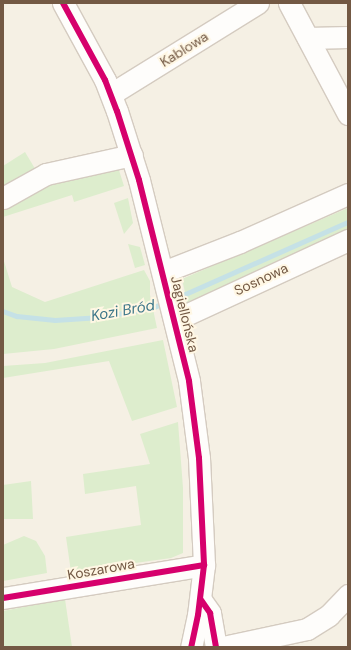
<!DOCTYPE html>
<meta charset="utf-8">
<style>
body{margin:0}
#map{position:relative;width:351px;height:650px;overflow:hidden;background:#f5f0e4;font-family:"DM Sans",sans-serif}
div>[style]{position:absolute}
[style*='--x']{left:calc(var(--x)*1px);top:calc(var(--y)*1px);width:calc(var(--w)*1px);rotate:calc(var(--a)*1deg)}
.green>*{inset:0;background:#ddedcd}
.stream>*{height:4.5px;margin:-2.25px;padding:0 2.25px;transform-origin:2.25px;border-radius:2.25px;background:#c5e1e6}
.roads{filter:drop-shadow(1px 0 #d4cbc0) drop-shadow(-1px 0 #d4cbc0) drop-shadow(0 1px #d4cbc0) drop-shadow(0 -1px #d4cbc0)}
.minor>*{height:21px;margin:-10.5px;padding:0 10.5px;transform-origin:10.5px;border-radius:10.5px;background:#fefdfb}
.cycleway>*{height:6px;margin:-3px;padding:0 3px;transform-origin:3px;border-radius:3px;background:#d6006c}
span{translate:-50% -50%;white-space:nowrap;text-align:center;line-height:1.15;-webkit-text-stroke:4px #fff7e4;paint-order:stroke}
.street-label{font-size:14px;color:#735944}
.water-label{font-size:15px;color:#3d7689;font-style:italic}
.frame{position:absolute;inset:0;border:4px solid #735944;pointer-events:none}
</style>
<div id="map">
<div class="green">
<i style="clip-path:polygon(25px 152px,37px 172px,3px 191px,3px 166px)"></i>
<i style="clip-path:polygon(118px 167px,124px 186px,74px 202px,72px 195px,3px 217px,3px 204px,48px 182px)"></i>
<i style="clip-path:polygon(128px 198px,133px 223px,124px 234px,114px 203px)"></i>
<i style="clip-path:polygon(348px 208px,348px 232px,188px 306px,182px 279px)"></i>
<i style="clip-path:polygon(128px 244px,140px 247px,145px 265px,135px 268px)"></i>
<i style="clip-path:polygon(3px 258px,12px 287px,45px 302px,144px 270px,150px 281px,150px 295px,157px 328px,54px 349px,3px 354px)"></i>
<i style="clip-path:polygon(163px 340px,177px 407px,132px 421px,109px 361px,3px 378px,3px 366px,45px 363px)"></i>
<i style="clip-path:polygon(178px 422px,183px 488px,183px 553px,171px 558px,71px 572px,66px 537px,141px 525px,136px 486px,85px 494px,83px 474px,150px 464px,140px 434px)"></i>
<i style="clip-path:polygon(31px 481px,33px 519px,3px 519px,3px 485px)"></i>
<i style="clip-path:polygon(24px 536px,36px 541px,45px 556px,47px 573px,3px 581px,3px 545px)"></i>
<i style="clip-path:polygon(65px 599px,72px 647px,3px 647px,3px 611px)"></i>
</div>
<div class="stream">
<i style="--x:174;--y:299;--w:190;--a:-23.9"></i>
<i style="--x:3;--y:311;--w:15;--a:20"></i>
<i style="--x:17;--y:316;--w:38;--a:6"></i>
<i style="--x:55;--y:320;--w:45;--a:-3.8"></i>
<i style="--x:100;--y:317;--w:53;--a:-9.8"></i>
<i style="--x:152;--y:308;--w:12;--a:-24"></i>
</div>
<div class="roads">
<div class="minor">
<i style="--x:63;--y:3;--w:88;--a:61.4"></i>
<i style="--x:105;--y:80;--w:33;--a:69"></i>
<i style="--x:117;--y:111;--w:72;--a:72.3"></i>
<i style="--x:139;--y:180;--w:207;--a:76"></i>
<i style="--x:189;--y:381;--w:78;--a:82.6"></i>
<i style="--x:199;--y:458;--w:107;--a:87.3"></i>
<i style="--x:204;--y:565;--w:50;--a:96.8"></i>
<i style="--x:198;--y:615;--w:33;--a:102"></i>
<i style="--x:289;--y:3;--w:126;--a:62"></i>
<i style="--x:308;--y:38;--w:40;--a:-1.4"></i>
<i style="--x:111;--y:94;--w:173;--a:-31.8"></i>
<i style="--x:3;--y:198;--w:49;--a:-29.2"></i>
<i style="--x:46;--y:174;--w:88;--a:-12.5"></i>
<i style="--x:163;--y:272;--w:83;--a:-21.3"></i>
<i style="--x:240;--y:242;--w:118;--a:-24"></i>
<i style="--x:175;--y:320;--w:191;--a:-24.8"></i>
<i style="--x:3;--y:598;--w:204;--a:-9.3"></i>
<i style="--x:201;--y:600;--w:16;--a:55"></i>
<i style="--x:210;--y:613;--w:35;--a:80"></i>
<i style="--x:223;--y:647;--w:86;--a:-12.1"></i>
<i style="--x:307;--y:629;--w:26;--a:-32"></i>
<i style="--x:329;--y:615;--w:28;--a:-46"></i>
</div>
</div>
<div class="cycleway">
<i style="--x:63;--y:3;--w:88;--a:61.4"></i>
<i style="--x:105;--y:80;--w:33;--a:69"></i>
<i style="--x:117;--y:111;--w:72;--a:72.3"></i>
<i style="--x:139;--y:180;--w:207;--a:76"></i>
<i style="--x:189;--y:381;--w:78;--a:82.6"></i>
<i style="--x:199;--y:458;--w:107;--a:87.3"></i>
<i style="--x:204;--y:565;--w:50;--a:96.8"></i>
<i style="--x:198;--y:615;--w:33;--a:102"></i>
<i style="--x:3;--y:598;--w:204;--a:-9.3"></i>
<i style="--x:201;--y:600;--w:16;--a:55"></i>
<i style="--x:210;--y:613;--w:35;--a:80"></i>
</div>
<div class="street-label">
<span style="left:184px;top:49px;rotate:-32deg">Kablowa</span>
<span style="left:261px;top:279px;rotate:-25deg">Sosnowa</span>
<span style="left:185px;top:314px;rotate:76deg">Jagiellońska</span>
<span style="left:101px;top:569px;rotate:-10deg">Koszarowa</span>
</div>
<div class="water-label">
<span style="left:123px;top:311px;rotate:-10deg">Kozi Bród</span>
</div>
<div class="frame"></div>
</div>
